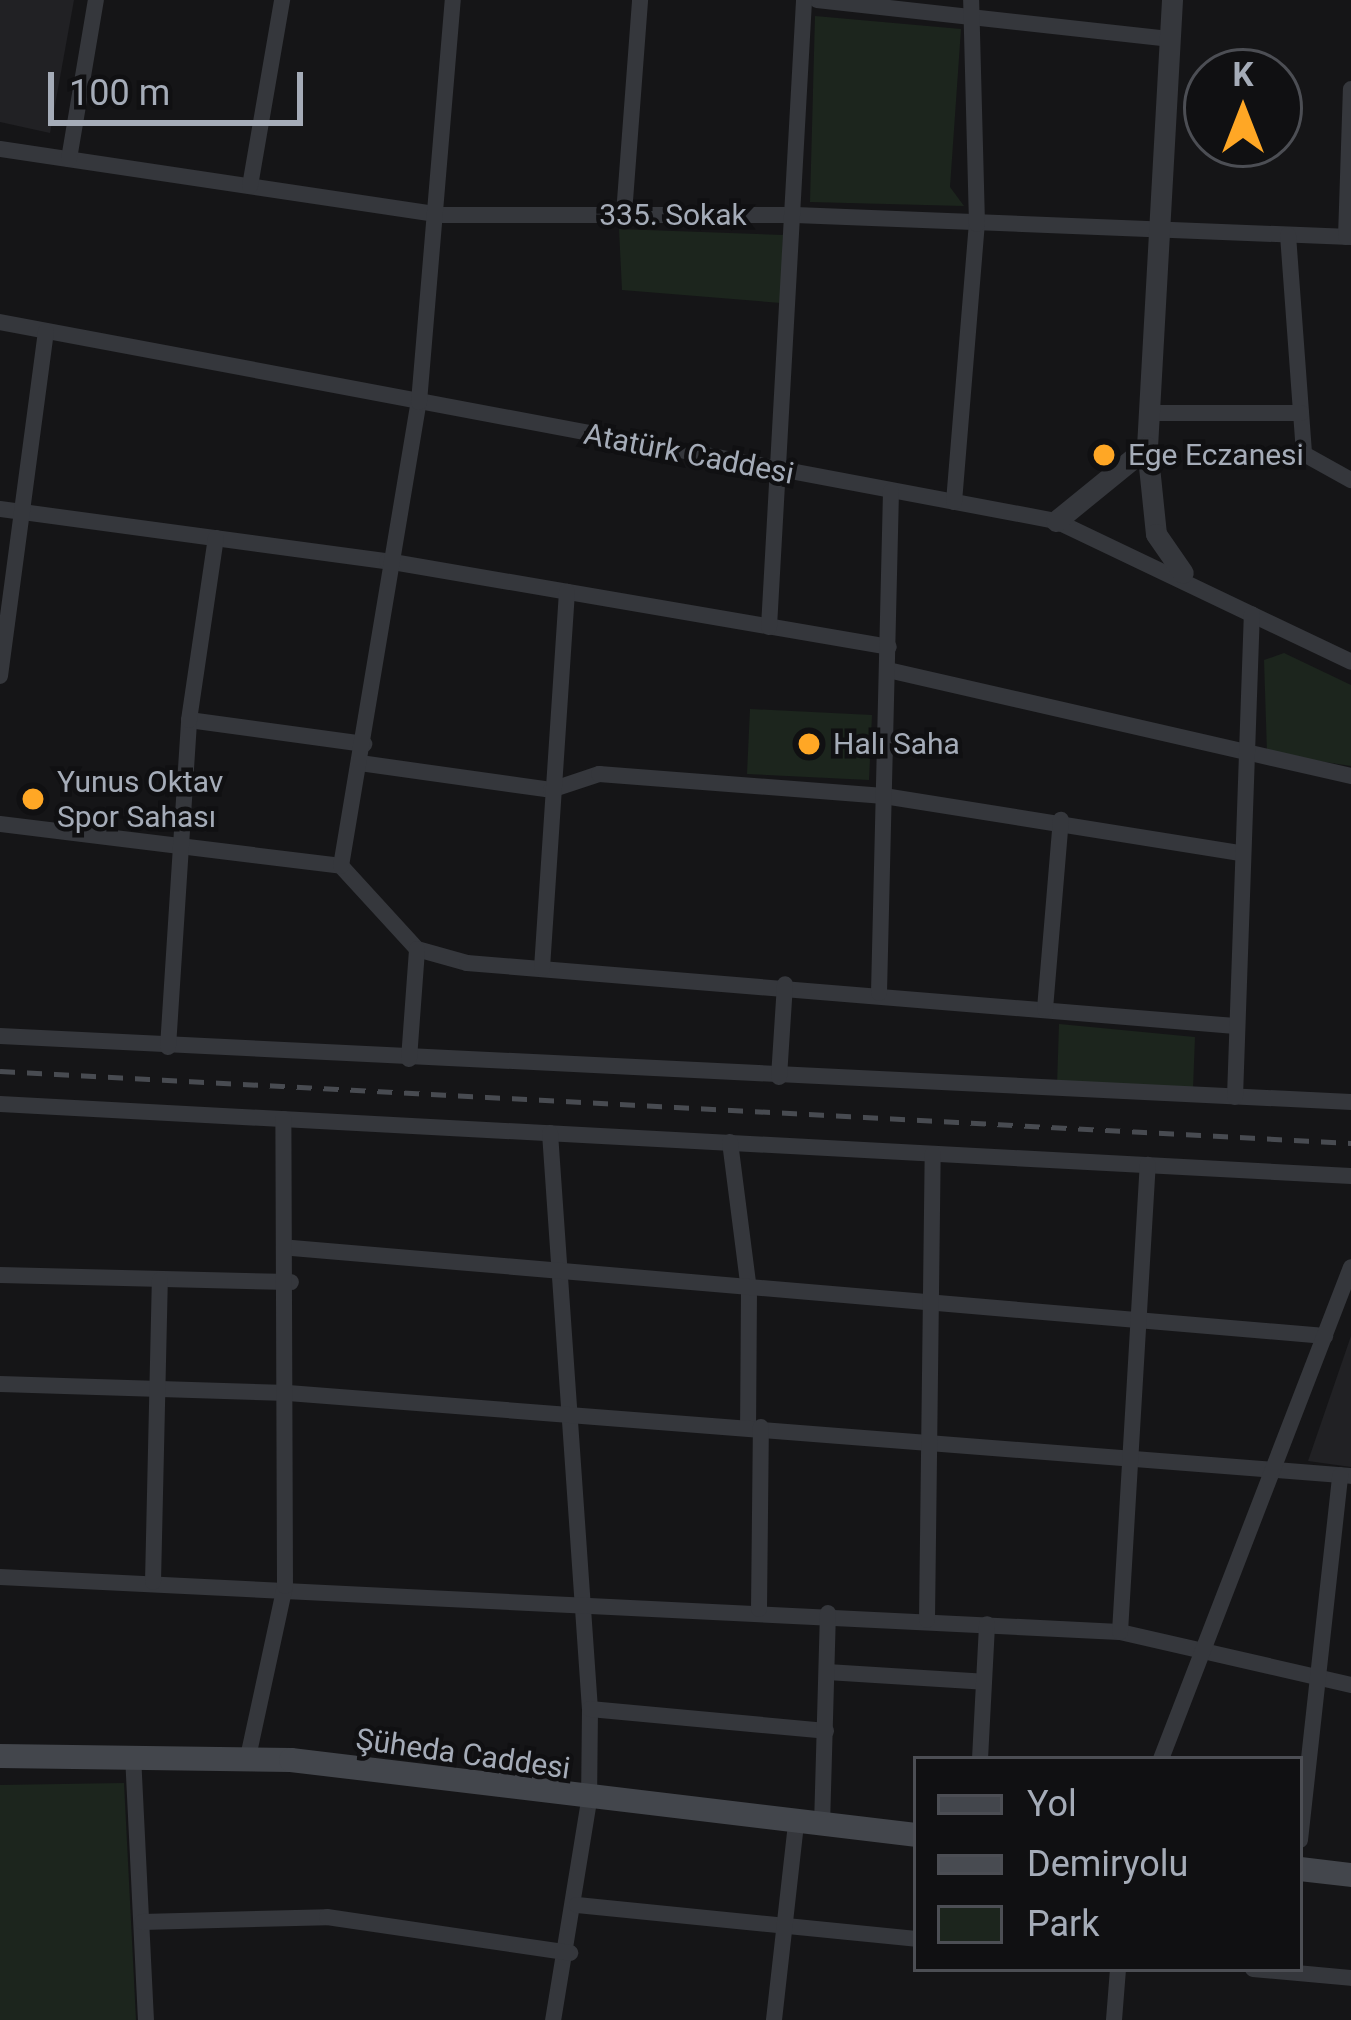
<!DOCTYPE html>
<meta charset="utf-8">
<style>
body{margin:0}
#map{position:relative;width:1351px;height:2020px;overflow:hidden;background:#151517;font-family:Roboto,sans-serif}
div>[style]{position:absolute}
[style*='--x']{left:calc(var(--x)*1px);top:calc(var(--y)*1px);width:calc(var(--w)*1px);rotate:calc(var(--a)*1deg)}
.built>*{inset:0;background:#212124}
.green>*{inset:0;background:#1c251d}
.minor>*{height:16px;margin:-8px;padding:0 8px;transform-origin:8px;border-radius:8px;background:#35373c}
.tertiary>*{height:21px;margin:-10.5px;padding:0 10.5px;transform-origin:10.5px;border-radius:10.5px;background:#35373c}
.secondary>*{height:24px;margin:-12px;padding:0 12px;transform-origin:12px;border-radius:12px;background:#43464c}
.rail>*{height:4.5px;margin-top:-2.25px;transform-origin:0;background:repeating-linear-gradient(90deg,#484b51 0 15px,transparent 0 27px)}
.dots>*{width:33px;height:33px;translate:-50% -50%;box-sizing:border-box;border:6px solid #101012;border-radius:50%}
span{translate:-50% -50%;white-space:nowrap;text-align:center;line-height:1.15;-webkit-text-stroke:9px #101012;paint-order:stroke}
.street-label{font-size:30px;color:#a5acb8}
.poi-label{font-size:30px;color:#a5acb8}
.left{translate:0 -50%;text-align:left}
.legend{position:absolute;left:913px;top:1756px;width:390px;height:216px;box-sizing:border-box;background:#101012;border:3px solid #4c4e54;margin:0;padding:15px 21px;list-style:none;font-size:36px;color:#a5acb8}
.legend li{display:flex;align-items:center;gap:24px;height:60px}
.legend b{width:60px;border:3px solid #4c4e54}
.north{position:absolute;left:1183px;top:48px;width:120px;height:120px;box-sizing:border-box;background:#101012;border:3px solid #4c4e54;border-radius:50%;rotate:0deg;font-size:33px;font-weight:700;line-height:48px;text-align:center;color:#a5acb8}
.north::after{content:'';display:block;margin:auto;width:42px;height:54px;background:#ffa725;clip-path:polygon(50% 0,100% 100%,50% 72%,0 100%)}
.scale{position:absolute;left:48px;top:72px;width:255px;height:54px;box-sizing:border-box;border:6px solid #a5acb8;border-top:0;padding-left:15px;font-size:36px;line-height:42px;white-space:nowrap;color:#a5acb8;-webkit-text-stroke:9px #101012;paint-order:stroke}
</style>
<div id="map">
<div class="built">
<i style="clip-path:polygon(0 0,74px 0,50px 133px,0 122px)"></i>
<i style="clip-path:polygon(1351px 1336px,1351px 1467px,1308px 1461px)"></i>
</div>
<div class="green">
<i style="clip-path:polygon(815px 16px,961px 29px,950px 187px,964px 206px,810px 202px)"></i>
<i style="clip-path:polygon(619px 229px,783px 235px,781px 303px,622px 290px)"></i>
<i style="clip-path:polygon(1284px 653px,1351px 685px,1351px 766px,1267px 753px,1264px 660px)"></i>
<i style="clip-path:polygon(750px 709px,872px 715px,869px 780px,747px 774px)"></i>
<i style="clip-path:polygon(1059px 1024px,1195px 1037px,1193px 1089px,1057px 1086px)"></i>
<i style="clip-path:polygon(124px 1783px,136px 2020px,0 2020px,0 1785px)"></i>
</div>
<div class="minor">
<i style="--x:817;--y:0;--w:354;--a:6.3"></i>
<i style="--x:0;--y:149;--w:446;--a:8.5"></i>
<i style="--x:441;--y:215;--w:354;--a:0"></i>
<i style="--x:795;--y:215;--w:556;--a:2.27"></i>
<i style="--x:69;--y:159;--w:161;--a:-80.4"></i>
<i style="--x:250;--y:186;--w:189;--a:-80.2"></i>
<i style="--x:624;--y:214;--w:215;--a:-85.7"></i>
<i style="--x:1288;--y:235;--w:220;--a:85.8"></i>
<i style="--x:1304;--y:454;--w:54;--a:29"></i>
<i style="--x:1346;--y:237;--w:148;--a:-88.1"></i>
<i style="--x:0;--y:322;--w:1075;--a:10.67"></i>
<i style="--x:1056;--y:521;--w:327;--a:25.5"></i>
<i style="--x:1148;--y:413;--w:153;--a:0"></i>
<i style="--x:954;--y:502;--w:279;--a:-85.3"></i>
<i style="--x:977;--y:224;--w:224;--a:-91.5"></i>
<i style="--x:0;--y:509;--w:390;--a:7.7"></i>
<i style="--x:387;--y:561;--w:509;--a:9.72"></i>
<i style="--x:769;--y:627;--w:628;--a:-86.8"></i>
<i style="--x:888;--y:670;--w:475;--a:12.9"></i>
<i style="--x:0;--y:676;--w:348;--a:-82.4"></i>
<i style="--x:189;--y:720;--w:177;--a:7.8"></i>
<i style="--x:360;--y:763;--w:193;--a:8"></i>
<i style="--x:551;--y:790;--w:51;--a:-18.4"></i>
<i style="--x:599;--y:774;--w:286;--a:4.4"></i>
<i style="--x:884;--y:796;--w:361;--a:9.1"></i>
<i style="--x:0;--y:824;--w:344;--a:7"></i>
<i style="--x:341;--y:866;--w:113;--a:47.5"></i>
<i style="--x:417;--y:949;--w:52;--a:15.6"></i>
<i style="--x:467;--y:963;--w:771;--a:4.69"></i>
<i style="--x:341;--y:866;--w:471;--a:-80.5"></i>
<i style="--x:419;--y:402;--w:403;--a:-85.2"></i>
<i style="--x:542;--y:968;--w:377;--a:-86.2"></i>
<i style="--x:879;--y:993;--w:502;--a:-88.63"></i>
<i style="--x:1045;--y:1009;--w:190;--a:-85.2"></i>
<i style="--x:0;--y:1036;--w:1353;--a:2.8"></i>
<i style="--x:168;--y:1047;--w:328;--a:-86.3"></i>
<i style="--x:189;--y:720;--w:184;--a:-81.6"></i>
<i style="--x:409;--y:1059;--w:110;--a:-85.8"></i>
<i style="--x:779;--y:1077;--w:93;--a:-86.3"></i>
<i style="--x:1235;--y:1097;--w:483;--a:-88"></i>
<i style="--x:0;--y:1104;--w:1353;--a:3.05"></i>
<i style="--x:550;--y:1133;--w:577;--a:86.03"></i>
<i style="--x:590;--y:1709;--w:92;--a:90.6"></i>
<i style="--x:589;--y:1801;--w:222;--a:99.3"></i>
<i style="--x:730;--y:1142;--w:150;--a:82.7"></i>
<i style="--x:749;--y:1291;--w:135;--a:90.4"></i>
<i style="--x:292;--y:1248;--w:1037;--a:4.87"></i>
<i style="--x:0;--y:1275;--w:291;--a:1.4"></i>
<i style="--x:0;--y:1384;--w:288;--a:1.8"></i>
<i style="--x:288;--y:1393;--w:1066;--a:4.46"></i>
<i style="--x:0;--y:1577;--w:1121;--a:2.81"></i>
<i style="--x:1120;--y:1632;--w:237;--a:12.9"></i>
<i style="--x:153;--y:1582;--w:302;--a:-88.7"></i>
<i style="--x:759;--y:1609;--w:182;--a:-89.4"></i>
<i style="--x:927;--y:1620;--w:466;--a:-89.3"></i>
<i style="--x:1120;--y:1632;--w:468;--a:-86.6"></i>
<i style="--x:827;--y:1672;--w:157;--a:3.6"></i>
<i style="--x:590;--y:1709;--w:237;--a:5.3"></i>
<i style="--x:133;--y:1755;--w:265;--a:87.2"></i>
<i style="--x:248;--y:1757;--w:175;--a:-77.8"></i>
<i style="--x:285;--y:1586;--w:467;--a:-90.2"></i>
<i style="--x:980;--y:1759;--w:135;--a:-87"></i>
<i style="--x:1161;--y:1759;--w:527;--a:-68.88"></i>
<i style="--x:822;--y:1826;--w:213;--a:-88.4"></i>
<i style="--x:1300;--y:1840;--w:367;--a:-83.7"></i>
<i style="--x:577;--y:1905;--w:341;--a:5.7"></i>
<i style="--x:142;--y:1922;--w:185;--a:-1.5"></i>
<i style="--x:327;--y:1917;--w:246;--a:8.4"></i>
<i style="--x:1253;--y:1969;--w:98;--a:5.2"></i>
<i style="--x:774;--y:2020;--w:198;--a:-83.6"></i>
<i style="--x:1114;--y:2020;--w:51;--a:-85.5"></i>
</div>
<div class="tertiary">
<i style="--x:1172;--y:0;--w:448;--a:93.2"></i>
<i style="--x:1147;--y:447;--w:87;--a:84.1"></i>
<i style="--x:1156;--y:534;--w:47;--a:55.3"></i>
<i style="--x:1056;--y:521;--w:117;--a:-39.1"></i>
</div>
<div class="secondary">
<i style="--x:0;--y:1756;--w:291;--a:0.8"></i>
<i style="--x:291;--y:1760;--w:629;--a:6.84"></i>
<i style="--x:1300;--y:1869;--w:51;--a:6.7"></i>
</div>
<div class="rail">
<i style="--x:0;--y:1071;--w:1353;--a:3.05"></i>
</div>
<div class="dots">
<i style="left:1104px;top:455px;background:#ffa725"></i>
<i style="left:809px;top:744px;background:#ffa725"></i>
<i style="left:33px;top:799px;background:#ffa725"></i>
</div>
<div class="street-label">
<span style="left:673px;top:215px">335. Sokak</span>
<span style="left:689px;top:454px;rotate:11deg">Atatürk Caddesi</span>
<span style="left:463px;top:1754px;rotate:8deg">Şüheda Caddesi</span>
</div>
<div class="poi-label">
<span class="left" style="left:1128px;top:455px">Ege Eczanesi</span>
<span class="left" style="left:833px;top:744px">Halı Saha</span>
<span class="left" style="left:57px;top:799px">Yunus Oktav<br>Spor Sahası</span>
</div>
<ul class="legend">
<li><b style="height:15px;background:#43464c"></b>Yol</li>
<li><b style="height:15px;background:#484b51"></b>Demiryolu</li>
<li><b style="height:33px;background:#1c251d"></b>Park</li>
</ul>
<div class="north">K</div>
<div class="scale">100 m</div>
</div>
